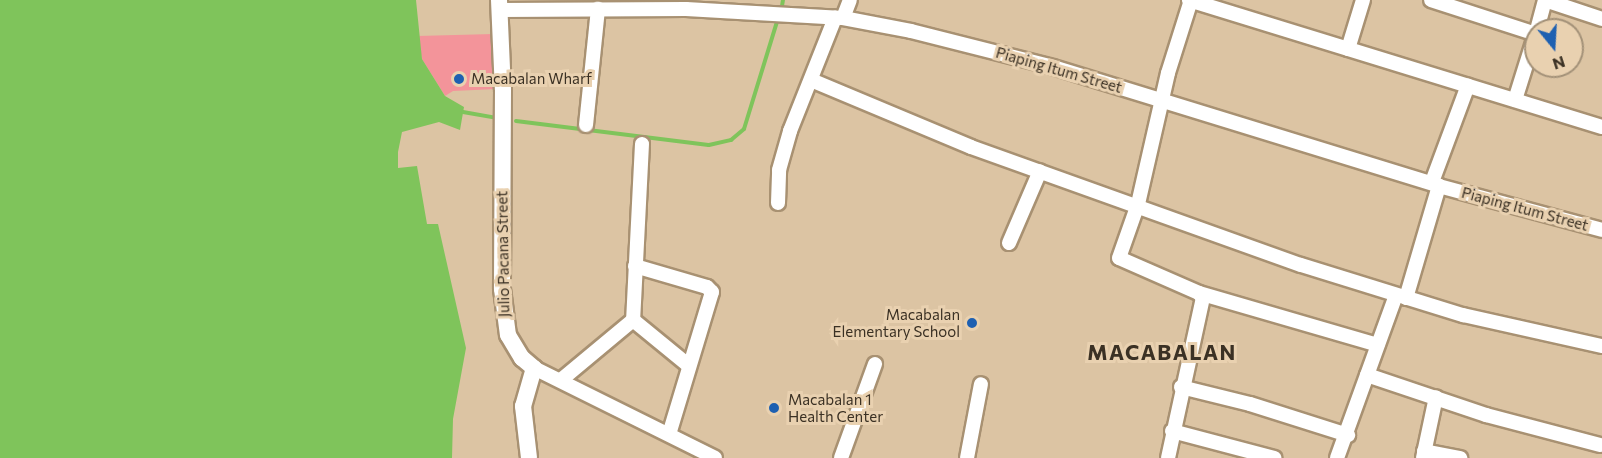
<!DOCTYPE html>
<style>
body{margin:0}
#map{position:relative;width:1602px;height:458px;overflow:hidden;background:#dcc4a3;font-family:Commissioner,sans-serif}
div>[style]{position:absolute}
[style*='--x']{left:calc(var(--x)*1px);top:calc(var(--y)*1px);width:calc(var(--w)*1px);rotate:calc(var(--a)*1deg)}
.green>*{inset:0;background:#f3949a}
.water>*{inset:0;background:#7fc45b}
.stream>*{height:4px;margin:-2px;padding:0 2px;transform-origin:2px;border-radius:2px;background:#7fc45b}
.roads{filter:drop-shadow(2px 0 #a89172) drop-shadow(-2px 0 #a89172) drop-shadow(0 2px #a89172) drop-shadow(0 -2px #a89172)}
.minor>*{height:14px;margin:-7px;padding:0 7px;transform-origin:7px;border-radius:7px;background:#fff}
.major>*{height:16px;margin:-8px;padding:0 8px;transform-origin:8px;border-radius:8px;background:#fff}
.dots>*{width:16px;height:16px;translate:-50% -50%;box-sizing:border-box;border:3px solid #e9d1b0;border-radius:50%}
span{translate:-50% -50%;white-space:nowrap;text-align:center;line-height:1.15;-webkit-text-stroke:6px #e9d1b0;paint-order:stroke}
.street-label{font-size:15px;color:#3b3124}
.poi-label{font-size:15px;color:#3b3124}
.left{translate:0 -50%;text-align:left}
.right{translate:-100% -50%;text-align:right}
.district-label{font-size:21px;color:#3b3124;font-weight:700;letter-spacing:1.5px}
.north{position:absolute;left:1524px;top:18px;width:60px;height:60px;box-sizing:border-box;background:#e9d1b0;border:2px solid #a39178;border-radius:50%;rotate:162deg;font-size:16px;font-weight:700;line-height:24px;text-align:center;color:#3b3124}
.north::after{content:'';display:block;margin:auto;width:21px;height:27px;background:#1e60b1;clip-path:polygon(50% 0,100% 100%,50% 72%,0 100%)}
</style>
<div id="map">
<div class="green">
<i style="clip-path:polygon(493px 34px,496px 89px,453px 91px,445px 96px,422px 59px,417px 36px)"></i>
</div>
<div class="water">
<i style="clip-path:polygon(0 0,416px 0,422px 59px,445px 96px,464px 107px,460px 130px,439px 122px,402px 132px,398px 152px,398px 168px,417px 166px,427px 224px,438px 224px,466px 348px,453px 419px,452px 458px,0 458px)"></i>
</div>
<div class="stream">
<i style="--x:782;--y:6;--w:6;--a:-81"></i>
<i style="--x:463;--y:112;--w:34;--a:10"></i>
<i style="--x:516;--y:121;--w:194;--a:7.1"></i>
<i style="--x:709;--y:145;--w:23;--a:-13"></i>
<i style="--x:731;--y:140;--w:17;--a:-40"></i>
<i style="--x:744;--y:129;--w:112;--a:-72.9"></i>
</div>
<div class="roads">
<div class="minor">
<i style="--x:1189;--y:0;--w:432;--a:17.1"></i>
<i style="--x:1431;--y:0;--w:110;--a:17.9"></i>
<i style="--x:500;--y:10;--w:186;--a:-0.3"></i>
<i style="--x:686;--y:9;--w:157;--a:3.3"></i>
<i style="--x:843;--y:18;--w:69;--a:10.8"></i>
<i style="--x:911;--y:31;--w:146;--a:14.2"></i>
<i style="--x:1053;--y:67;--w:404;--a:17.1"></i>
<i style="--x:1439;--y:186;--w:169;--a:15.1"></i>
<i style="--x:843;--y:18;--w:19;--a:-69"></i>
<i style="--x:1537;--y:30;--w:31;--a:-75"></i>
<i style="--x:1545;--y:0;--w:60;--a:18.4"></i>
<i style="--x:1348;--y:49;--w:51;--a:-73"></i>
<i style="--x:811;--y:80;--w:173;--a:22.7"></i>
<i style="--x:971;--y:147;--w:350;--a:19.7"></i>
<i style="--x:1301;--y:265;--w:170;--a:17.2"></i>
<i style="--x:1463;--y:315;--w:142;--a:12.6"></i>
<i style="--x:1515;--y:100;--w:70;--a:-72.6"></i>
<i style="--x:586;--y:125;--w:117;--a:-84.1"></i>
<i style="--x:642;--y:144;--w:176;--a:92.9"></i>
<i style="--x:633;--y:320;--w:71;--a:39.3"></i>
<i style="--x:1432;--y:182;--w:103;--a:-69.6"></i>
<i style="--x:778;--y:203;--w:33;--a:-88"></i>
<i style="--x:779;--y:170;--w:41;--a:-74.2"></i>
<i style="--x:790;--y:131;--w:122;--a:-68.3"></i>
<i style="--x:1009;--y:243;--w:78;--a:-66.7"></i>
<i style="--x:635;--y:266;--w:75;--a:16.3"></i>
<i style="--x:707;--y:287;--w:7;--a:45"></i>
<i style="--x:712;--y:292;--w:148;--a:106.8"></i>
<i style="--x:1199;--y:293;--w:186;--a:16.2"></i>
<i style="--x:1406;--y:298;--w:117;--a:-73.6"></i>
<i style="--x:534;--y:368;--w:202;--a:26.4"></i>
<i style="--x:1367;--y:375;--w:126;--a:18.6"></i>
<i style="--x:1486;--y:415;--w:118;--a:14.7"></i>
<i style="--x:561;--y:380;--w:94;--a:-39.8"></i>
<i style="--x:1181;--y:387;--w:71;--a:13.8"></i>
<i style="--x:1250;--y:404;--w:103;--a:17.6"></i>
<i style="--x:1172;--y:431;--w:106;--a:14.8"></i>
<i style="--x:1424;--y:451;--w:37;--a:11"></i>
<i style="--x:841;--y:458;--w:100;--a:-70.1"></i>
<i style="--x:967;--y:458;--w:75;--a:-79.3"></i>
<i style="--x:1168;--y:458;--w:164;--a:-77.7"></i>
<i style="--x:1203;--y:298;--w:6;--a:-129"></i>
<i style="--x:1199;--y:293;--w:87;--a:-156.4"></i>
<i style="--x:1119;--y:258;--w:57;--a:-70.6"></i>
<i style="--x:1138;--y:204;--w:134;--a:-77.1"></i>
<i style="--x:1168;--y:73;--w:77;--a:-72.5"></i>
<i style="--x:1337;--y:458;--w:173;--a:-70.1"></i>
<i style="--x:1423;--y:458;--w:62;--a:-78"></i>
</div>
<div class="major">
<i style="--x:499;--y:0;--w:90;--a:87.5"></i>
<i style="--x:503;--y:90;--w:199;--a:90.3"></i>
<i style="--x:502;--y:289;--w:46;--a:82.6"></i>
<i style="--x:508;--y:335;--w:27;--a:59"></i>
<i style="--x:522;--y:358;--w:16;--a:40"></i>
<i style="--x:534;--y:368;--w:40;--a:106"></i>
<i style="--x:523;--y:406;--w:52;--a:83.4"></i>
</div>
</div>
<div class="dots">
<i style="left:459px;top:79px;background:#1e60b1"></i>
<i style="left:972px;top:323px;background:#1e60b1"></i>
<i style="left:774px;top:408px;background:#1e60b1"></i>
</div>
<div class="street-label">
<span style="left:1059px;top:70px;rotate:16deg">Piaping Itum Street</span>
<span style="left:1525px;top:209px;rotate:15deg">Piaping Itum Street</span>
<span style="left:503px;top:254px;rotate:-91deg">Julio Pacana Street</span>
</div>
<div class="poi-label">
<span class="left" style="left:471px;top:79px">Macabalan Wharf</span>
<span class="right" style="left:960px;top:323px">Macabalan<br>Elementary School</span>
<span class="left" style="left:788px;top:408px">Macabalan 1<br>Health Center</span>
</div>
<div class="district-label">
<span style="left:1162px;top:352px">MACABALAN</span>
</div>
<div class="north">N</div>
</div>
